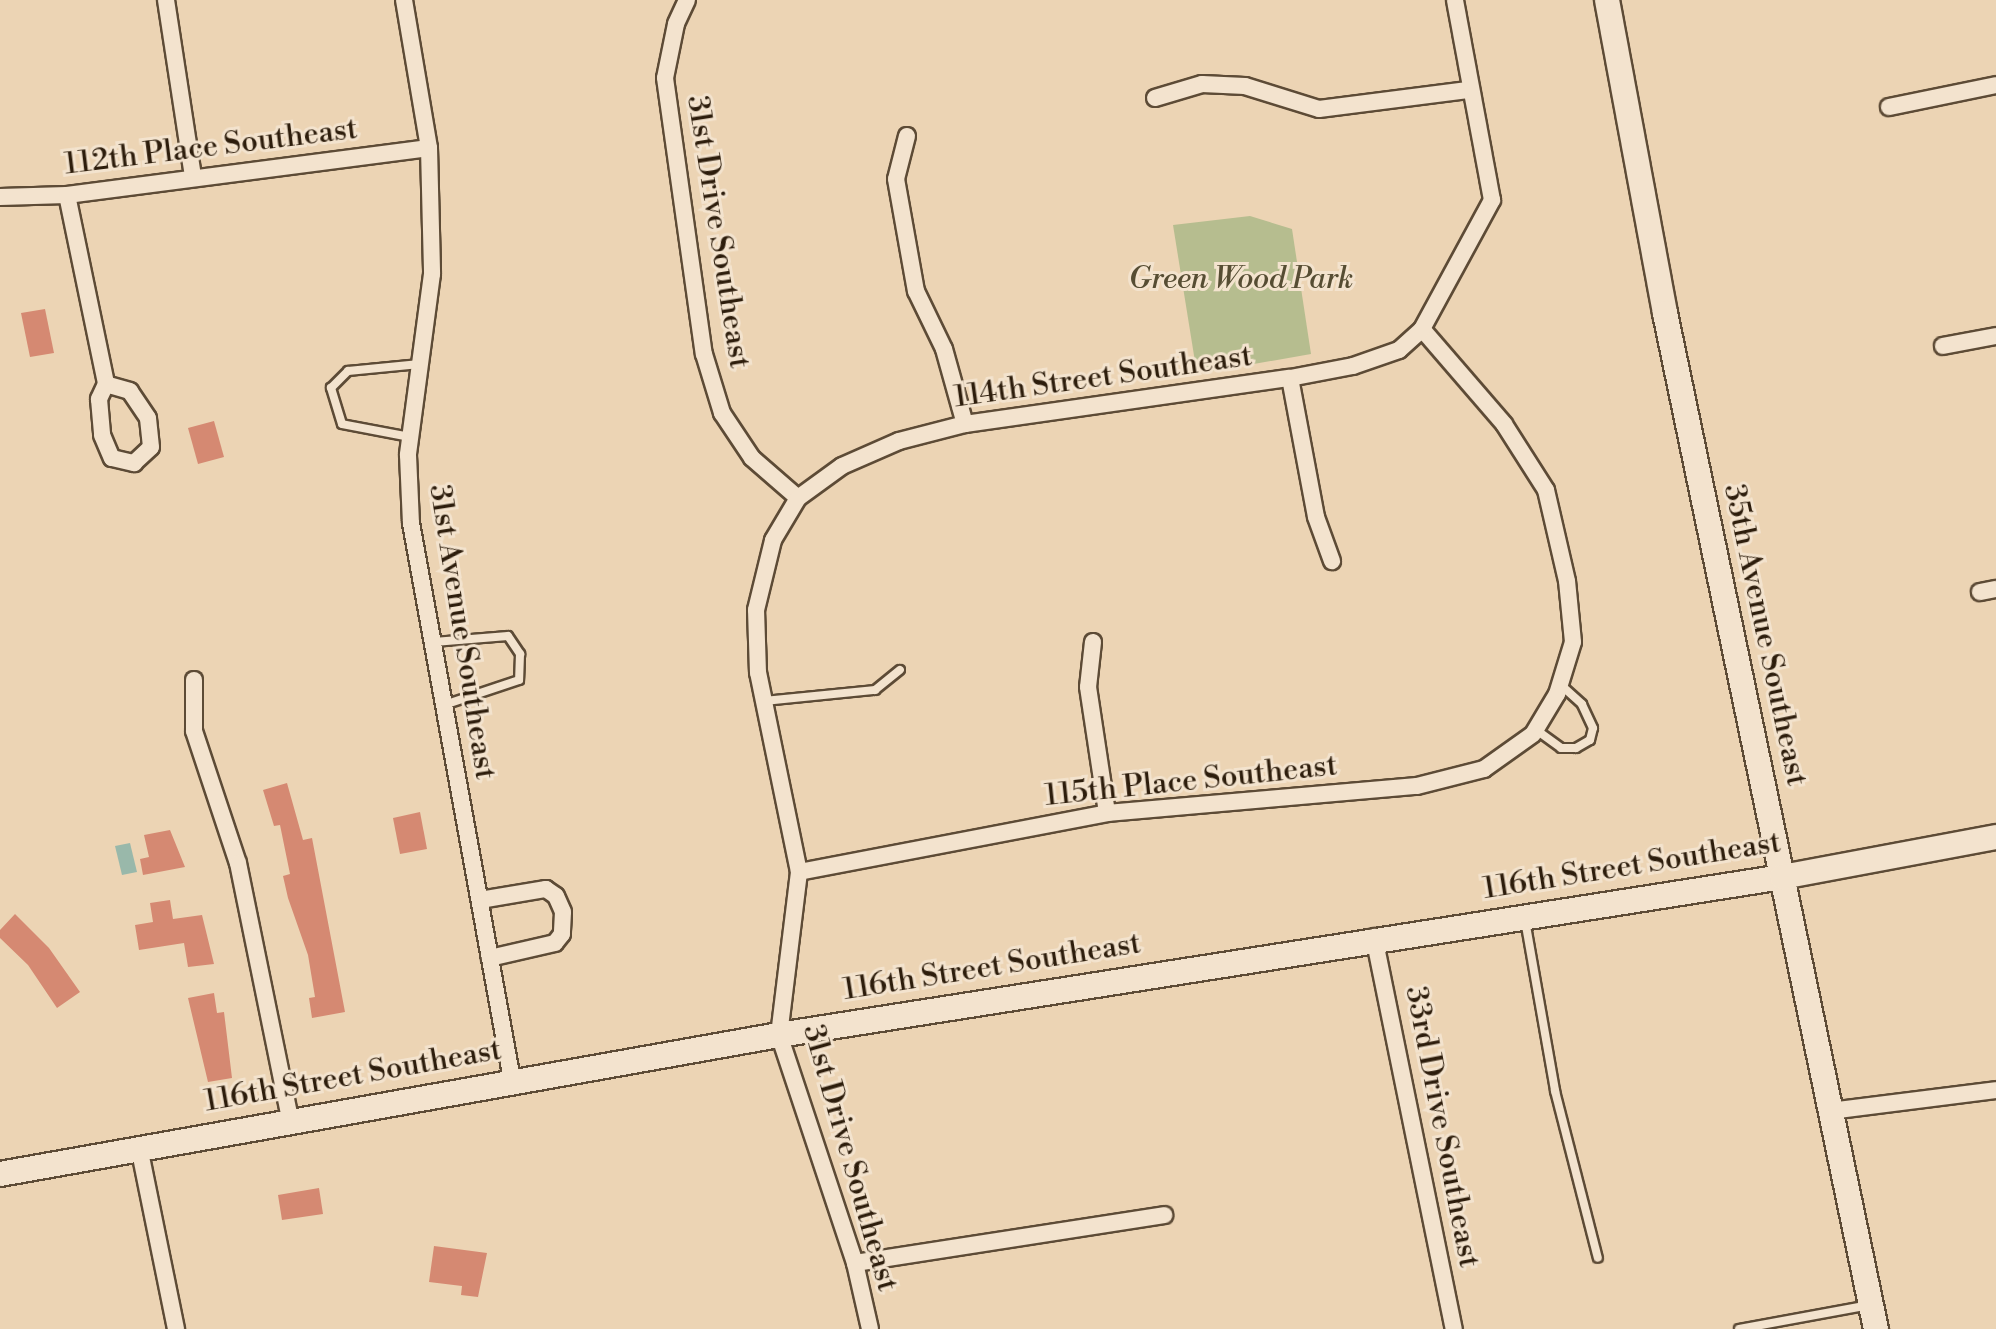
<!DOCTYPE html>
<style>
body{margin:0}
#map{position:relative;width:1996px;height:1329px;overflow:hidden;background:#ecd4b4;font-family:"Libre Bodoni",serif}
div>[style]{position:absolute}
[style*='--x']{left:calc(var(--x)*1px);top:calc(var(--y)*1px);width:calc(var(--w)*1px);rotate:calc(var(--a)*1deg)}
.green>*{inset:0;background:#b6bd8f}
.water>*{inset:0;background:#99b8aa}
.building>*{inset:0;background:#d58972}
.roads{filter:drop-shadow(2px 0 #5d4b36) drop-shadow(-2px 0 #5d4b36) drop-shadow(0 2px #5d4b36) drop-shadow(0 -2px #5d4b36)}
.lane>*{height:8px;margin:-4px;padding:0 4px;transform-origin:4px;border-radius:4px;background:#f3e3ce}
.street>*{height:16px;margin:-8px;padding:0 8px;transform-origin:8px;border-radius:8px;background:#f3e3ce}
.secondary>*{height:24px;margin:-12px;padding:0 12px;transform-origin:12px;border-radius:12px;background:#f3e3ce}
span{translate:-50% -50%;white-space:nowrap;text-align:center;line-height:1.15;-webkit-text-stroke:6px #f3e3ce;paint-order:stroke}
.street-label{font-size:30px;color:#2d1d0c}
.park-label{font-size:30px;color:#564d33;font-style:italic}
</style>
<div id="map">
<div class="green">
<i style="clip-path:polygon(1250px 216px,1292px 229px,1311px 354px,1197px 374px,1173px 225px)"></i>
</div>
<div class="water">
<i style="clip-path:polygon(130px 843px,137px 872px,122px 875px,115px 846px)"></i>
</div>
<div class="building">
<i style="clip-path:polygon(45px 309px,54px 353px,30px 357px,21px 313px)"></i>
<i style="clip-path:polygon(214px 421px,224px 457px,198px 464px,188px 428px)"></i>
<i style="clip-path:polygon(287px 783px,303px 840px,312px 838px,345px 1012px,312px 1018px,309px 998px,315px 997px,308px 955px,288px 898px,283px 876px,290px 874px,280px 825px,274px 826px,263px 790px)"></i>
<i style="clip-path:polygon(420px 812px,427px 849px,400px 854px,393px 818px)"></i>
<i style="clip-path:polygon(170px 830px,185px 867px,143px 875px,140px 859px,149px 857px,144px 835px)"></i>
<i style="clip-path:polygon(170px 900px,173px 919px,202px 915px,214px 964px,188px 967px,184px 943px,139px 950px,135px 925px,153px 922px,150px 903px)"></i>
<i style="clip-path:polygon(15px 914px,49px 948px,80px 992px,57px 1008px,28px 965px,0 938px,0 930px)"></i>
<i style="clip-path:polygon(214px 993px,217px 1013px,224px 1012px,232px 1078px,208px 1082px,188px 998px)"></i>
<i style="clip-path:polygon(319px 1188px,323px 1214px,282px 1220px,278px 1195px)"></i>
<i style="clip-path:polygon(434px 1246px,487px 1253px,478px 1297px,461px 1295px,462px 1286px,429px 1282px)"></i>
</div>
<div class="roads">
<div class="lane">
<i style="--x:410;--y:437;--w:69;--a:-169.2"></i>
<i style="--x:342;--y:424;--w:38;--a:-107"></i>
<i style="--x:331;--y:388;--w:24;--a:-45"></i>
<i style="--x:348;--y:371;--w:72;--a:-5.6"></i>
<i style="--x:434;--y:642;--w:74;--a:-4.6"></i>
<i style="--x:508;--y:636;--w:22;--a:56"></i>
<i style="--x:520;--y:654;--w:26;--a:92"></i>
<i style="--x:519;--y:680;--w:79;--a:161.6"></i>
<i style="--x:764;--y:701;--w:112;--a:-5.7"></i>
<i style="--x:875;--y:690;--w:32;--a:-39"></i>
<i style="--x:1535;--y:729;--w:32;--a:36"></i>
<i style="--x:1561;--y:748;--w:15;--a:0"></i>
<i style="--x:1576;--y:748;--w:16;--a:-30"></i>
<i style="--x:1590;--y:740;--w:12;--a:-76"></i>
<i style="--x:1593;--y:728;--w:26;--a:-115"></i>
<i style="--x:1582;--y:704;--w:28;--a:-138"></i>
<i style="--x:1525;--y:920;--w:174;--a:80"></i>
<i style="--x:1555;--y:1091;--w:172;--a:75.6"></i>
<i style="--x:1739;--y:1329;--w:133;--a:-10.4"></i>
</div>
<div class="street">
<i style="--x:166;--y:0;--w:179;--a:81.3"></i>
<i style="--x:404;--y:0;--w:150;--a:80.4"></i>
<i style="--x:429;--y:148;--w:126;--a:88.6"></i>
<i style="--x:432;--y:274;--w:183;--a:97.6"></i>
<i style="--x:408;--y:455;--w:68;--a:87.5"></i>
<i style="--x:411;--y:523;--w:566;--a:79.72"></i>
<i style="--x:687;--y:0;--w:26;--a:115"></i>
<i style="--x:676;--y:24;--w:55;--a:101.5"></i>
<i style="--x:665;--y:78;--w:279;--a:82"></i>
<i style="--x:704;--y:354;--w:62;--a:73"></i>
<i style="--x:722;--y:413;--w:54;--a:56.3"></i>
<i style="--x:752;--y:458;--w:61;--a:41"></i>
<i style="--x:1155;--y:98;--w:49;--a:-16.6"></i>
<i style="--x:1202;--y:84;--w:43;--a:2.7"></i>
<i style="--x:1245;--y:86;--w:77;--a:17.3"></i>
<i style="--x:1319;--y:109;--w:150;--a:-7.3"></i>
<i style="--x:1889;--y:107;--w:109;--a:-11.6"></i>
<i style="--x:907;--y:136;--w:44;--a:104.3"></i>
<i style="--x:896;--y:179;--w:114;--a:79.9"></i>
<i style="--x:916;--y:291;--w:64;--a:64.2"></i>
<i style="--x:944;--y:349;--w:78;--a:74.4"></i>
<i style="--x:67;--y:195;--w:193;--a:78.3"></i>
<i style="--x:106;--y:384;--w:17;--a:115"></i>
<i style="--x:99;--y:399;--w:36;--a:85"></i>
<i style="--x:102;--y:435;--w:25;--a:67"></i>
<i style="--x:112;--y:458;--w:23;--a:13"></i>
<i style="--x:134;--y:463;--w:23;--a:-43"></i>
<i style="--x:151;--y:447;--w:29;--a:-96"></i>
<i style="--x:148;--y:418;--w:32;--a:-124"></i>
<i style="--x:130;--y:391;--w:25;--a:-164"></i>
<i style="--x:0;--y:197;--w:67;--a:-1.7"></i>
<i style="--x:67;--y:195;--w:365;--a:-7.4"></i>
<i style="--x:1943;--y:346;--w:54;--a:-10.7"></i>
<i style="--x:1290;--y:378;--w:141;--a:79.4"></i>
<i style="--x:1316;--y:517;--w:47;--a:70"></i>
<i style="--x:1980;--y:592;--w:16;--a:-11"></i>
<i style="--x:1093;--y:642;--w:45;--a:96.3"></i>
<i style="--x:1088;--y:687;--w:127;--a:81.4"></i>
<i style="--x:194;--y:680;--w:51;--a:90"></i>
<i style="--x:194;--y:731;--w:139;--a:71.6"></i>
<i style="--x:238;--y:863;--w:261;--a:78.5"></i>
<i style="--x:799;--y:872;--w:314;--a:-10.8"></i>
<i style="--x:1107;--y:813;--w:311;--a:-5"></i>
<i style="--x:1417;--y:786;--w:69;--a:-14.2"></i>
<i style="--x:1484;--y:769;--w:60;--a:-35.5"></i>
<i style="--x:1533;--y:734;--w:47;--a:-59"></i>
<i style="--x:1557;--y:694;--w:54;--a:-72.9"></i>
<i style="--x:1573;--y:642;--w:61;--a:-95.6"></i>
<i style="--x:1567;--y:581;--w:93;--a:-103"></i>
<i style="--x:1546;--y:490;--w:78;--a:-122.5"></i>
<i style="--x:1504;--y:424;--w:125;--a:-130.8"></i>
<i style="--x:480;--y:900;--w:67;--a:-9.5"></i>
<i style="--x:546;--y:889;--w:12;--a:35"></i>
<i style="--x:556;--y:896;--w:17;--a:66"></i>
<i style="--x:563;--y:912;--w:22;--a:93"></i>
<i style="--x:562;--y:934;--w:11;--a:128"></i>
<i style="--x:555;--y:943;--w:67;--a:167"></i>
<i style="--x:1374;--y:937;--w:400;--a:78.5"></i>
<i style="--x:1830;--y:1111;--w:167;--a:-7.2"></i>
<i style="--x:139;--y:1147;--w:186;--a:78.5"></i>
<i style="--x:855;--y:1263;--w:313;--a:-8.8"></i>
<i style="--x:870;--y:1329;--w:68;--a:-102.8"></i>
<i style="--x:855;--y:1263;--w:240;--a:-108.4"></i>
<i style="--x:779;--y:1035;--w:164;--a:-83"></i>
<i style="--x:799;--y:872;--w:203;--a:-101.6"></i>
<i style="--x:758;--y:673;--w:63;--a:-91.8"></i>
<i style="--x:756;--y:610;--w:72;--a:-76.3"></i>
<i style="--x:773;--y:540;--w:49;--a:-59.2"></i>
<i style="--x:798;--y:498;--w:54;--a:-36"></i>
<i style="--x:842;--y:466;--w:62;--a:-23.7"></i>
<i style="--x:899;--y:441;--w:68;--a:-14.4"></i>
<i style="--x:965;--y:424;--w:328;--a:-8.1"></i>
<i style="--x:1290;--y:378;--w:64;--a:-10.8"></i>
<i style="--x:1353;--y:366;--w:49;--a:-19.2"></i>
<i style="--x:1399;--y:350;--w:31;--a:-42"></i>
<i style="--x:1422;--y:329;--w:147;--a:-61.5"></i>
<i style="--x:1492;--y:200;--w:203;--a:-100.5"></i>
</div>
<div class="secondary">
<i style="--x:1607;--y:0;--w:318;--a:79.5"></i>
<i style="--x:1665;--y:313;--w:1038;--a:78.27"></i>
<i style="--x:0;--y:1174;--w:791;--a:-10.12"></i>
<i style="--x:779;--y:1035;--w:1015;--a:-8.95"></i>
<i style="--x:1782;--y:877;--w:218;--a:-10.6"></i>
</div>
</div>
<div class="street-label">
<span style="left:211px;top:147px;rotate:-7deg">112th Place Southeast</span>
<span style="left:718px;top:232px;rotate:81deg">31st Drive Southeast</span>
<span style="left:1103px;top:377px;rotate:-8deg">114th Street Southeast</span>
<span style="left:462px;top:632px;rotate:81deg">31st Avenue Southeast</span>
<span style="left:1765px;top:635px;rotate:78deg">35th Avenue Southeast</span>
<span style="left:1191px;top:781px;rotate:-6deg">115th Place Southeast</span>
<span style="left:1632px;top:866px;rotate:-9deg">116th Street Southeast</span>
<span style="left:992px;top:967px;rotate:-9deg">116th Street Southeast</span>
<span style="left:353px;top:1076px;rotate:-10deg">116th Street Southeast</span>
<span style="left:1442px;top:1127px;rotate:79deg">33rd Drive Southeast</span>
<span style="left:850px;top:1158px;rotate:74deg">31st Drive Southeast</span>
</div>
<div class="park-label">
<span style="left:1241px;top:279px">Green Wood Park</span>
</div>
</div>
